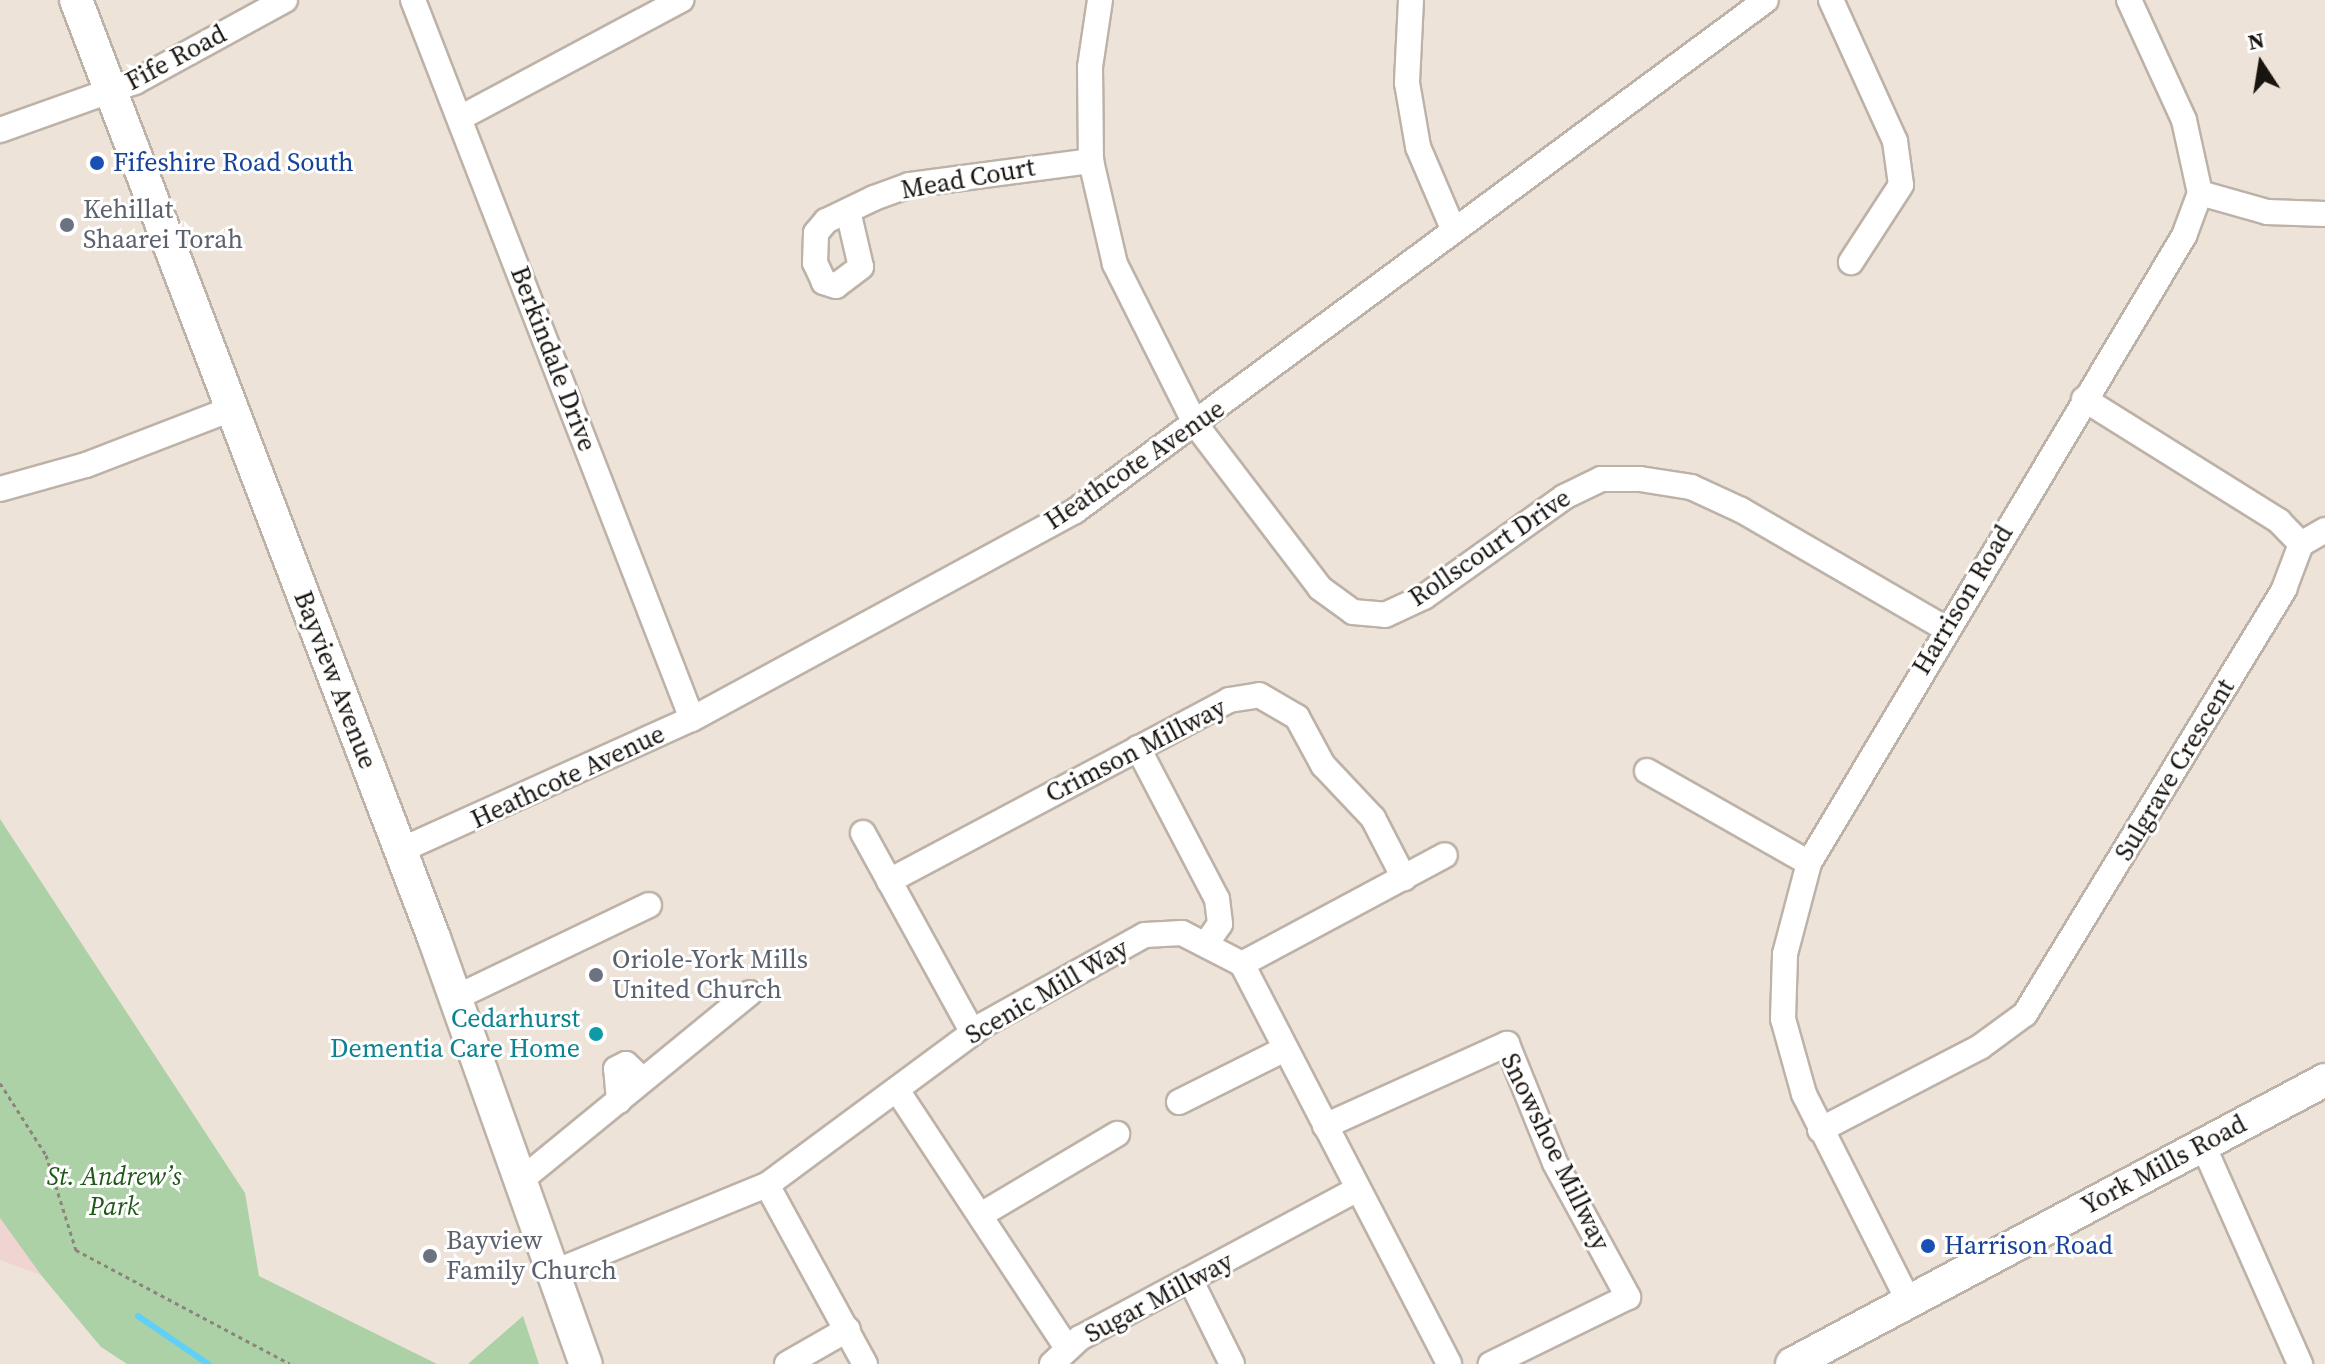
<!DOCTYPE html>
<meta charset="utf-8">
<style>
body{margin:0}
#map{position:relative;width:2325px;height:1364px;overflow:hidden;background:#eee3d8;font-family:"Source Serif 4",serif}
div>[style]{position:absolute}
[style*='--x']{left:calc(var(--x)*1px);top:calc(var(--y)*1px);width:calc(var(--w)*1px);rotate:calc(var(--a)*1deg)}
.education>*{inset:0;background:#efd4d2}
.green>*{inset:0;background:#acd1a6}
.stream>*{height:6px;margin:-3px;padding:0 3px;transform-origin:3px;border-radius:3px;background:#61d0f6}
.path>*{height:3px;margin-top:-1.5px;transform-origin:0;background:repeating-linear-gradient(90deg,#8c847d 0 4px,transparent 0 8px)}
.roads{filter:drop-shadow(2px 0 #bdb2a8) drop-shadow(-2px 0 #bdb2a8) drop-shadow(0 2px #bdb2a8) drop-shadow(0 -2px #bdb2a8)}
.minor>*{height:24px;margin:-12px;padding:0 12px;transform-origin:12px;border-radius:12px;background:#fff}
.major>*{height:32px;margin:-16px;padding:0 16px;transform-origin:16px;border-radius:16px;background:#fff}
.dots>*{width:22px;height:22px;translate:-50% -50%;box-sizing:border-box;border:4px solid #fff;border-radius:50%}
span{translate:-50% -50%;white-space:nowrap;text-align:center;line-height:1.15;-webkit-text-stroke:6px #fff;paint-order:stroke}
.street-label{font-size:26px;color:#181410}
.transit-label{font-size:26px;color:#164399}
.left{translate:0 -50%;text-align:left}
.worship-label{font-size:26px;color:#5b616d}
.culture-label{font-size:26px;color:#0d838f}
.right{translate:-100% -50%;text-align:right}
.park-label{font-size:26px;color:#1d5815;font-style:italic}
.north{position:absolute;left:2221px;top:24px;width:80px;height:80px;-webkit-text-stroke:6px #fff;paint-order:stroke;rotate:348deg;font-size:22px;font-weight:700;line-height:32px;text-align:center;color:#181410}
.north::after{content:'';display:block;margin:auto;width:28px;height:36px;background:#181410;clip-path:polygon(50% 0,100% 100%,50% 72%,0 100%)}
</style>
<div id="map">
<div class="education">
<i style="clip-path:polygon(0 1218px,41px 1275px,0 1260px)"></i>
</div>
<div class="green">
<i style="clip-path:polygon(0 819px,245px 1193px,259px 1276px,437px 1364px,127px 1364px,101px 1347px,41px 1275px,0 1218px)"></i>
<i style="clip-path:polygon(523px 1316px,539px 1364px,468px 1364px)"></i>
</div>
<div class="stream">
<i style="--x:138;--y:1316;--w:85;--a:34.4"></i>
</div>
<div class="path">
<i style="--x:0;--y:1083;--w:85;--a:57.4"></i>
<i style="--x:46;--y:1155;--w:100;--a:72.5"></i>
<i style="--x:76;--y:1250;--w:242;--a:28"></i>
</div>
<div class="roads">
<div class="minor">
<i style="--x:413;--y:0;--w:771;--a:68.79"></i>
<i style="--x:1100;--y:0;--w:68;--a:98.5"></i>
<i style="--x:1090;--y:67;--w:94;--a:89.4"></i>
<i style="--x:1091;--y:161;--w:106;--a:76.9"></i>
<i style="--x:1115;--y:264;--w:180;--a:63.3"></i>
<i style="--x:1196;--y:425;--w:205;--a:52.7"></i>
<i style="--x:1320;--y:588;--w:41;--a:36"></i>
<i style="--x:1353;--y:612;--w:32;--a:5"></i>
<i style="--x:1385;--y:615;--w:43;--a:-24.8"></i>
<i style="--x:1424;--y:597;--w:172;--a:-35.5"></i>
<i style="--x:1564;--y:497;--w:41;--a:-25.9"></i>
<i style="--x:1601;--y:479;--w:39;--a:0"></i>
<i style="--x:1640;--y:479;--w:52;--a:8.9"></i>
<i style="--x:1691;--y:487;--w:55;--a:24.7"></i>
<i style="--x:1741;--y:510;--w:237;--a:30.1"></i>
<i style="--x:1411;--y:0;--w:83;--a:92.8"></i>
<i style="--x:1407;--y:83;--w:65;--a:80.2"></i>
<i style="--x:1418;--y:147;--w:91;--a:66.8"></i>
<i style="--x:1831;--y:0;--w:155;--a:65.6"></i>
<i style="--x:1895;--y:141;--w:44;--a:82.2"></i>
<i style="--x:1901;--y:185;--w:92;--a:123"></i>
<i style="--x:460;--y:118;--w:251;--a:-28.1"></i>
<i style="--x:0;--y:130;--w:143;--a:-19.6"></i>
<i style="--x:135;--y:82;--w:171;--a:-28.7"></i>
<i style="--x:2200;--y:193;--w:70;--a:15.8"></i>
<i style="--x:2267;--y:212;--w:58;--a:2"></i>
<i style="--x:848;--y:211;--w:57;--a:76.9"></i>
<i style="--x:861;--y:267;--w:31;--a:143"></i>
<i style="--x:836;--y:286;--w:13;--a:-162"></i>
<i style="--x:824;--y:282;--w:21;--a:-115"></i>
<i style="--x:815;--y:263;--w:30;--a:-88"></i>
<i style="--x:816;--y:233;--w:16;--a:-50"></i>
<i style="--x:826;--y:221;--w:53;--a:-25.6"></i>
<i style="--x:874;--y:198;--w:37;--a:-20"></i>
<i style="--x:909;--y:185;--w:184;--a:-7.5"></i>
<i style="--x:0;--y:489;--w:89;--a:-15.6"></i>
<i style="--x:86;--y:465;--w:155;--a:-21.1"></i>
<i style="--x:2301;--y:544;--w:28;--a:-30"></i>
<i style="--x:1138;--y:748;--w:170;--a:62.4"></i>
<i style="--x:1217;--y:899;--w:25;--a:83"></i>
<i style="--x:1220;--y:924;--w:21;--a:125"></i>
<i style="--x:1647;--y:771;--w:186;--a:29.6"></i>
<i style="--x:863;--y:833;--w:228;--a:61.2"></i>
<i style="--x:399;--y:851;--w:321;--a:-24.3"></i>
<i style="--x:692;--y:719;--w:436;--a:-28.5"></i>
<i style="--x:1075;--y:511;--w:859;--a:-36.48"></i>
<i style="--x:889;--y:881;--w:385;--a:-28"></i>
<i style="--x:1229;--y:700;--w:30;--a:-9"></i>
<i style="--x:1259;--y:695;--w:44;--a:30.1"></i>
<i style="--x:1297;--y:717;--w:55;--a:61.6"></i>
<i style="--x:1323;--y:765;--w:73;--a:46.7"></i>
<i style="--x:1373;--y:818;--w:68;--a:62.7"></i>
<i style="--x:1242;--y:964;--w:230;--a:-28.2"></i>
<i style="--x:455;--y:998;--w:215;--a:-25.6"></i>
<i style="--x:897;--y:1090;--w:310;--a:56.6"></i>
<i style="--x:619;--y:1101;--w:32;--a:-95"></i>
<i style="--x:616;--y:1069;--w:11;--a:-27"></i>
<i style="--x:626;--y:1064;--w:23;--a:43"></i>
<i style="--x:1179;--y:1102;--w:119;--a:-26.6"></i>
<i style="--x:1325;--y:1126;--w:200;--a:-24.3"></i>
<i style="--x:1507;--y:1044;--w:128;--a:68"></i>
<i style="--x:1555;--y:1163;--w:153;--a:61.4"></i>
<i style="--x:1628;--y:1297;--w:153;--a:153.9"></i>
<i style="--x:1820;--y:1130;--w:180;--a:-27.4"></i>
<i style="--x:1980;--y:1047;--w:56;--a:-36.3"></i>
<i style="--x:2025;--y:1014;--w:498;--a:-58.6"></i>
<i style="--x:2284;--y:589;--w:48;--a:-69.3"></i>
<i style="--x:2301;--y:544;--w:32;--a:-134"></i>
<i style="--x:2279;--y:521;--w:230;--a:-148"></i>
<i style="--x:2203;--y:1145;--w:240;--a:66.1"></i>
<i style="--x:520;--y:1181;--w:297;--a:-39.3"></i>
<i style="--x:767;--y:1185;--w:204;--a:61.3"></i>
<i style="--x:984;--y:1213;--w:155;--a:-30.7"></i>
<i style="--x:552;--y:1273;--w:232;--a:-22.3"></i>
<i style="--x:767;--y:1185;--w:269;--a:-36.5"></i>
<i style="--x:983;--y:1025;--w:185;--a:-29.1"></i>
<i style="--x:1145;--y:935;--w:37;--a:-3"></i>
<i style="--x:1182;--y:933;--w:68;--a:27.3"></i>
<i style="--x:1242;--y:964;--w:450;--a:62.6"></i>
<i style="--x:1192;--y:1283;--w:90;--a:63.7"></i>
<i style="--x:1909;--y:1302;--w:233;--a:-116.8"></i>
<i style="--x:1804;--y:1094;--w:78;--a:-105.6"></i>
<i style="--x:1783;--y:1019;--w:65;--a:-88.2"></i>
<i style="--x:1785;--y:954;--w:94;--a:-75.2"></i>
<i style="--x:1809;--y:863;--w:731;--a:-59.12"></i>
<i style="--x:2184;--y:236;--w:46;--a:-69.6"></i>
<i style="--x:2200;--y:193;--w:75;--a:-102.4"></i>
<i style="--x:2184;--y:120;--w:132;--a:-114.6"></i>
<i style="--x:787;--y:1364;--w:70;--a:-29.8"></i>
<i style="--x:1052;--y:1364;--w:38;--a:-43"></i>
<i style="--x:1080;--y:1338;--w:311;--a:-28.2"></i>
</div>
<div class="major">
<i style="--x:76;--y:0;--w:1004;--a:69.11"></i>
<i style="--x:434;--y:938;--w:452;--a:70.4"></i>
<i style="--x:1792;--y:1364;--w:604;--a:-28.05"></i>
</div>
</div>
<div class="dots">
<i style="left:97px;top:163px;background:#1a4fb4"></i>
<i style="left:67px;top:225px;background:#6b7280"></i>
<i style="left:596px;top:975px;background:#6b7280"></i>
<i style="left:596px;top:1034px;background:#0f9aa8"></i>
<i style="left:1928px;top:1246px;background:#1a4fb4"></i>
<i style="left:430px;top:1256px;background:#6b7280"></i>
</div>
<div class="street-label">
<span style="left:176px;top:58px;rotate:-28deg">Fife Road</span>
<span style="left:968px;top:179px;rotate:-10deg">Mead Court</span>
<span style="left:553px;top:359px;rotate:69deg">Berkindale Drive</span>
<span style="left:1135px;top:465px;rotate:-34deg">Heathcote Avenue</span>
<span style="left:1490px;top:548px;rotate:-34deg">Rollscourt Drive</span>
<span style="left:1963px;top:600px;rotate:-59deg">Harrison Road</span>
<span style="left:335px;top:680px;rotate:69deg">Bayview Avenue</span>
<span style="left:1136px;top:751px;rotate:-27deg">Crimson Millway</span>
<span style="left:2175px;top:770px;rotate:-59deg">Sulgrave Crescent</span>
<span style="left:568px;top:777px;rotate:-25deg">Heathcote Avenue</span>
<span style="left:1047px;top:992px;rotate:-30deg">Scenic Mill Way</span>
<span style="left:1555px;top:1152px;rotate:64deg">Snowshoe Millway</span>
<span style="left:2164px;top:1165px;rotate:-28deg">York Mills Road</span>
<span style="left:1159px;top:1298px;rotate:-28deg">Sugar Millway</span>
</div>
<div class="transit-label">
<span class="left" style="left:113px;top:163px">Fifeshire Road South</span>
<span class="left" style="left:1944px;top:1246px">Harrison Road</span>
</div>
<div class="worship-label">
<span class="left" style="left:83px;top:225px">Kehillat<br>Shaarei Torah</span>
<span class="left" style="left:612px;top:975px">Oriole-York Mills<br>United Church</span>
<span class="left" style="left:446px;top:1256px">Bayview<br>Family Church</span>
</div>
<div class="culture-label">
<span class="right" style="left:580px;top:1034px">Cedarhurst<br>Dementia Care Home</span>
</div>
<div class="park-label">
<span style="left:114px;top:1192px">St. Andrew’s<br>Park</span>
</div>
<div class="north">N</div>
</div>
